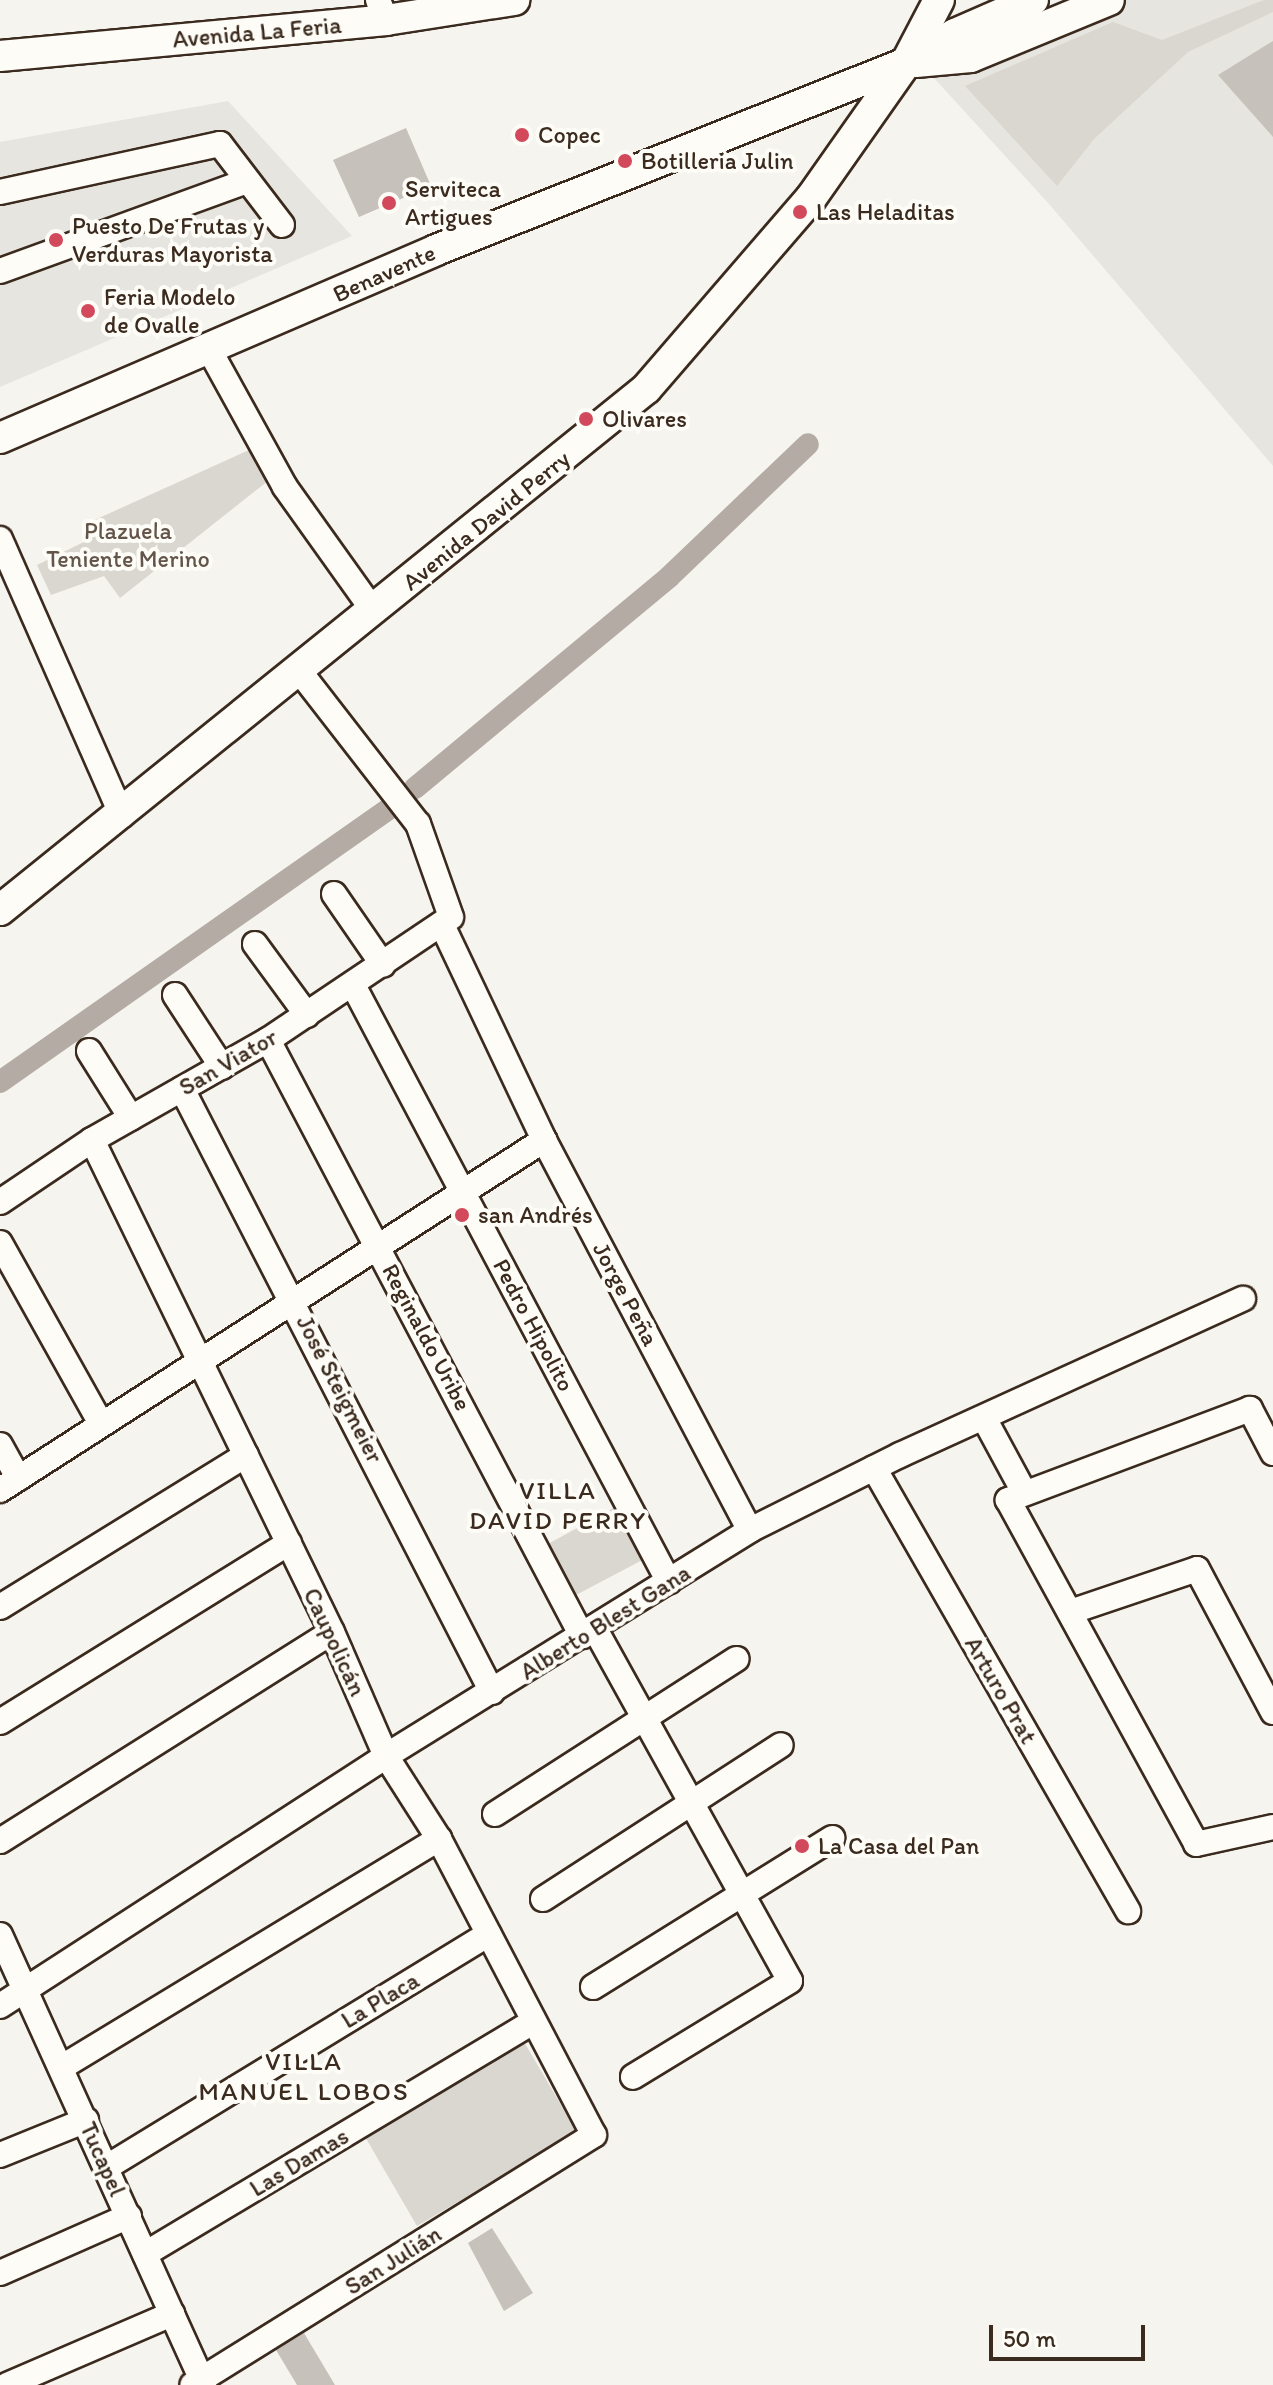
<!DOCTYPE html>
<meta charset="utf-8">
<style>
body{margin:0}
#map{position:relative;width:1273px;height:2385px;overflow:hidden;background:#f5f4ee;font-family:Itim,sans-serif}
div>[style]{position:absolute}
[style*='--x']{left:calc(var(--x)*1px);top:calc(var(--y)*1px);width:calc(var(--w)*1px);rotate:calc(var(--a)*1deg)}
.built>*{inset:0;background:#e7e5df}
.green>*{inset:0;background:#dad6d0}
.canal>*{height:22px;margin:-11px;padding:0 11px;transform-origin:11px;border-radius:11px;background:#b4aca4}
.building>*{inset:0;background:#c7c1bb}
.roads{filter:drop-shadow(2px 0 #3b2a1e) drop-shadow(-2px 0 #3b2a1e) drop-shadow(0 2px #3b2a1e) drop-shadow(0 -2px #3b2a1e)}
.minor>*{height:24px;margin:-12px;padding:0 12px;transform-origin:12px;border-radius:12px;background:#fdfcf7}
.major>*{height:30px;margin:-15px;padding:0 15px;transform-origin:15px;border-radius:15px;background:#fdfcf7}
.dots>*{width:22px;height:22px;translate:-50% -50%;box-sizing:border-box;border:4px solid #fdfcf7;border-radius:50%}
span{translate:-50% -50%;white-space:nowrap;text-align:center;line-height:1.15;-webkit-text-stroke:8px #fdfcf7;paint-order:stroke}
.street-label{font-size:24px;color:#3b2a1e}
.poi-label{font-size:24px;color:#3b2a1e}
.left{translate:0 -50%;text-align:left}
.park-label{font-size:24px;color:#63554a}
.neighbourhood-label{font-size:26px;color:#3b2a1e;letter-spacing:2px}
.scale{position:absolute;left:989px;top:2325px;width:156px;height:36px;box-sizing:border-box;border:4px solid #3b2a1e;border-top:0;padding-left:10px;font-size:24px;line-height:28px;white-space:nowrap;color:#3b2a1e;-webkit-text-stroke:6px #fdfcf7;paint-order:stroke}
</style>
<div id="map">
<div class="built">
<i style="clip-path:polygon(1074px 0,1273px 0,1273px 466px,1049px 204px,924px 67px)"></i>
<i style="clip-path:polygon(228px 101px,352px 236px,0 387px,0 142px)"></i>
</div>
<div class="green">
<i style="clip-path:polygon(1264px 0,1273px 0,1273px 12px,1188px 52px,1094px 139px,1057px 186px,965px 86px,1113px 22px,1162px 40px)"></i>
<i style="clip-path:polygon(249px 450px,269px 480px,120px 598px,104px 576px,51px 595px,37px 565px,92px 538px,88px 523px)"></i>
<i style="clip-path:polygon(621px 1504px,650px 1556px,576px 1595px,548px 1544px)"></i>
<i style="clip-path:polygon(524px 2042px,577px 2132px,417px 2226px,364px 2135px)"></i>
</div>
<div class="canal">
<i style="--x:415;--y:788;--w:330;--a:-39.7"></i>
<i style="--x:669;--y:577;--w:192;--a:-43.7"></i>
<i style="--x:0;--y:1082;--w:478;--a:-35.1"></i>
</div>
<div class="building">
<i style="clip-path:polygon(1273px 41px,1273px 137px,1218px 75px)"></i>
<i style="clip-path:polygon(406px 128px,431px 186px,359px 217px,333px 160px)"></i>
<i style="clip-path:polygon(492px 2228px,533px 2293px,504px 2311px,468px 2243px)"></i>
<i style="clip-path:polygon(304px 2333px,335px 2385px,297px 2385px,276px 2350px)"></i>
</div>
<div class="roads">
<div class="minor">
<i style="--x:378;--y:0;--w:22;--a:68"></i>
<i style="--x:0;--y:192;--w:225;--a:-12.3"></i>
<i style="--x:220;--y:144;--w:102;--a:52.6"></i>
<i style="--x:0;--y:271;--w:260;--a:-20"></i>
<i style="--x:210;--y:351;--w:155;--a:61.1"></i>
<i style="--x:285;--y:487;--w:153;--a:54.5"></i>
<i style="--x:0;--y:539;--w:302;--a:66.2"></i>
<i style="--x:334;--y:894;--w:86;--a:55.4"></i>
<i style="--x:443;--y:927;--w:236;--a:64.6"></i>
<i style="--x:544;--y:1140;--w:441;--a:62.2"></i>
<i style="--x:255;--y:944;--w:88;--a:53.8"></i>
<i style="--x:353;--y:985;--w:675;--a:62.11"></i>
<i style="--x:175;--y:995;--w:86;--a:56.9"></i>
<i style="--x:268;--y:1040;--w:674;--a:62.22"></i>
<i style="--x:89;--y:1051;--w:79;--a:57.9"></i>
<i style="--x:182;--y:1089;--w:678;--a:62.79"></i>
<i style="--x:92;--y:1140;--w:547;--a:64"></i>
<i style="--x:332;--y:1632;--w:135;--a:66.5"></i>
<i style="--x:386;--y:1756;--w:98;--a:57.4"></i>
<i style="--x:439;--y:1839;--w:334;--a:62.4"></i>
<i style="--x:594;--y:2135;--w:473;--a:148.1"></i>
<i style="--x:0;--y:1202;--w:111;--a:-34"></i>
<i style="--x:92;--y:1140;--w:202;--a:-29.6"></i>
<i style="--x:268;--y:1040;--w:220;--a:-33.9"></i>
<i style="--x:451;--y:917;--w:99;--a:-109.5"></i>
<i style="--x:418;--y:824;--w:192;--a:-127.8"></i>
<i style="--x:0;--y:1243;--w:207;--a:60.8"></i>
<i style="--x:984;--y:1418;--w:84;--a:61.6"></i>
<i style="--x:0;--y:1445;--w:38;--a:61"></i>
<i style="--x:1273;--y:1453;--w:50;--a:-117.6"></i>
<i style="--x:1250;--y:1409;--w:259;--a:159.4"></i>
<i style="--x:1008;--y:1500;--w:392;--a:61.3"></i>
<i style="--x:1196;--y:1844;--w:79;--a:-12.4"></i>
<i style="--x:874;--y:1468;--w:511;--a:60.17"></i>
<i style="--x:0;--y:1490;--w:647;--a:-32.76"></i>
<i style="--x:0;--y:1607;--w:289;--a:-31.7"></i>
<i style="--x:1070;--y:1612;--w:134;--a:-18.7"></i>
<i style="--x:1197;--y:1569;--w:162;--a:62"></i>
<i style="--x:595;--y:1629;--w:402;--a:61"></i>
<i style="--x:790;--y:1981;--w:184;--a:148.6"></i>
<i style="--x:0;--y:1722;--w:340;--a:-31.8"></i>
<i style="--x:495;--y:1814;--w:287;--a:-32.7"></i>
<i style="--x:0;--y:1841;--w:392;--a:-32.2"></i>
<i style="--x:543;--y:1899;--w:283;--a:-32.9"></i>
<i style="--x:0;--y:1935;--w:494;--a:65.6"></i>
<i style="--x:593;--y:1987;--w:282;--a:-31.9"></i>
<i style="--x:0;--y:2006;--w:460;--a:-32.9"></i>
<i style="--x:386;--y:1756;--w:428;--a:-31.8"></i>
<i style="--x:750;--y:1530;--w:168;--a:-26.6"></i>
<i style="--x:900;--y:1455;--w:377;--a:-24.5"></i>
<i style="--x:62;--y:2067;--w:441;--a:-31.2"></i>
<i style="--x:0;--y:2155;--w:93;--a:-22.1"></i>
<i style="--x:107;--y:2167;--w:447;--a:-31.4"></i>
<i style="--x:145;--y:2254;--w:453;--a:-30.9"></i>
<i style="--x:0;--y:2273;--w:141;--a:-23.8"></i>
<i style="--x:7;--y:2385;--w:180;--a:-23.3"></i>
</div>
<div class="major">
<i style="--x:0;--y:56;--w:388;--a:-5.3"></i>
<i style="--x:386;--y:20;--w:130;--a:-8.9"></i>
<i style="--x:916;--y:62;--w:55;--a:-5.2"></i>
<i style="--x:971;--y:57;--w:149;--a:-22.4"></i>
<i style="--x:0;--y:438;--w:475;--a:-23.3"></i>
<i style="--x:436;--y:250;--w:506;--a:-21.7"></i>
<i style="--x:906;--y:63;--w:57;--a:-30.6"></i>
<i style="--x:955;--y:34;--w:85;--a:-23.6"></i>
<i style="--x:0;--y:910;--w:830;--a:-38.89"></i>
<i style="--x:646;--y:389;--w:252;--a:-49.2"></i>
<i style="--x:811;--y:198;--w:165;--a:-54.9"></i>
<i style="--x:906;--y:63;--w:71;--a:-62.4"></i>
</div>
</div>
<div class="dots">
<i style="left:522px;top:135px;background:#d1495b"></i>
<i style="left:625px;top:161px;background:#d1495b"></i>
<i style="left:389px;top:203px;background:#d1495b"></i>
<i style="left:800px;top:212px;background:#d1495b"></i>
<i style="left:56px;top:240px;background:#d1495b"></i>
<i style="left:88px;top:311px;background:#d1495b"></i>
<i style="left:586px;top:419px;background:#d1495b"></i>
<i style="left:462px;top:1215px;background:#d1495b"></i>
<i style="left:802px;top:1846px;background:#d1495b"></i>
</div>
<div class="street-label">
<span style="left:257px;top:32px;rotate:-5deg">Avenida La Feria</span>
<span style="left:384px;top:273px;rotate:-24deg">Benavente</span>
<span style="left:486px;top:520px;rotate:-39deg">Avenida David Perry</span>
<span style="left:228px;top:1062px;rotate:-30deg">San Viator</span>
<span style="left:626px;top:1294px;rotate:62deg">Jorge Peña</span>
<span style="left:534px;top:1325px;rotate:62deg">Pedro Hipolito</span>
<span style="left:427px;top:1337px;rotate:62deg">Reginaldo Uribe</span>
<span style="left:340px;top:1389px;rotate:63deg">José Steigmeier</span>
<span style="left:605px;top:1622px;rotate:-32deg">Alberto Blest Gana</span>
<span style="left:335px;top:1642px;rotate:65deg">Caupolicán</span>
<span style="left:1001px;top:1690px;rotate:60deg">Arturo Prat</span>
<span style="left:380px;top:2000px;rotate:-31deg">La Placa</span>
<span style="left:103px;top:2159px;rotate:66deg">Tucapel</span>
<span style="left:299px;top:2162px;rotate:-31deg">Las Damas</span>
<span style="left:393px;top:2260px;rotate:-32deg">San Julián</span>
</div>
<div class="poi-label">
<span class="left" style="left:538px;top:135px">Copec</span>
<span class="left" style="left:641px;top:161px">Botilleria Julin</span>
<span class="left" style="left:405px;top:203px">Serviteca<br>Artigues</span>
<span class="left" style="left:816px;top:212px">Las Heladitas</span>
<span class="left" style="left:72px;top:240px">Puesto De Frutas y<br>Verduras Mayorista</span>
<span class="left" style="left:104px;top:311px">Feria Modelo<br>de Ovalle</span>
<span class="left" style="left:602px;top:419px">Olivares</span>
<span class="left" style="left:478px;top:1215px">san Andrés</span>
<span class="left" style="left:818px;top:1846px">La Casa del Pan</span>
</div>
<div class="park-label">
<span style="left:128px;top:545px">Plazuela<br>Teniente Merino</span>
</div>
<div class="neighbourhood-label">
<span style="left:558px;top:1506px">VILLA<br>DAVID PERRY</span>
<span style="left:304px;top:2077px">VILLA<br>MANUEL LOBOS</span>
</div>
<div class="scale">50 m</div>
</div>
